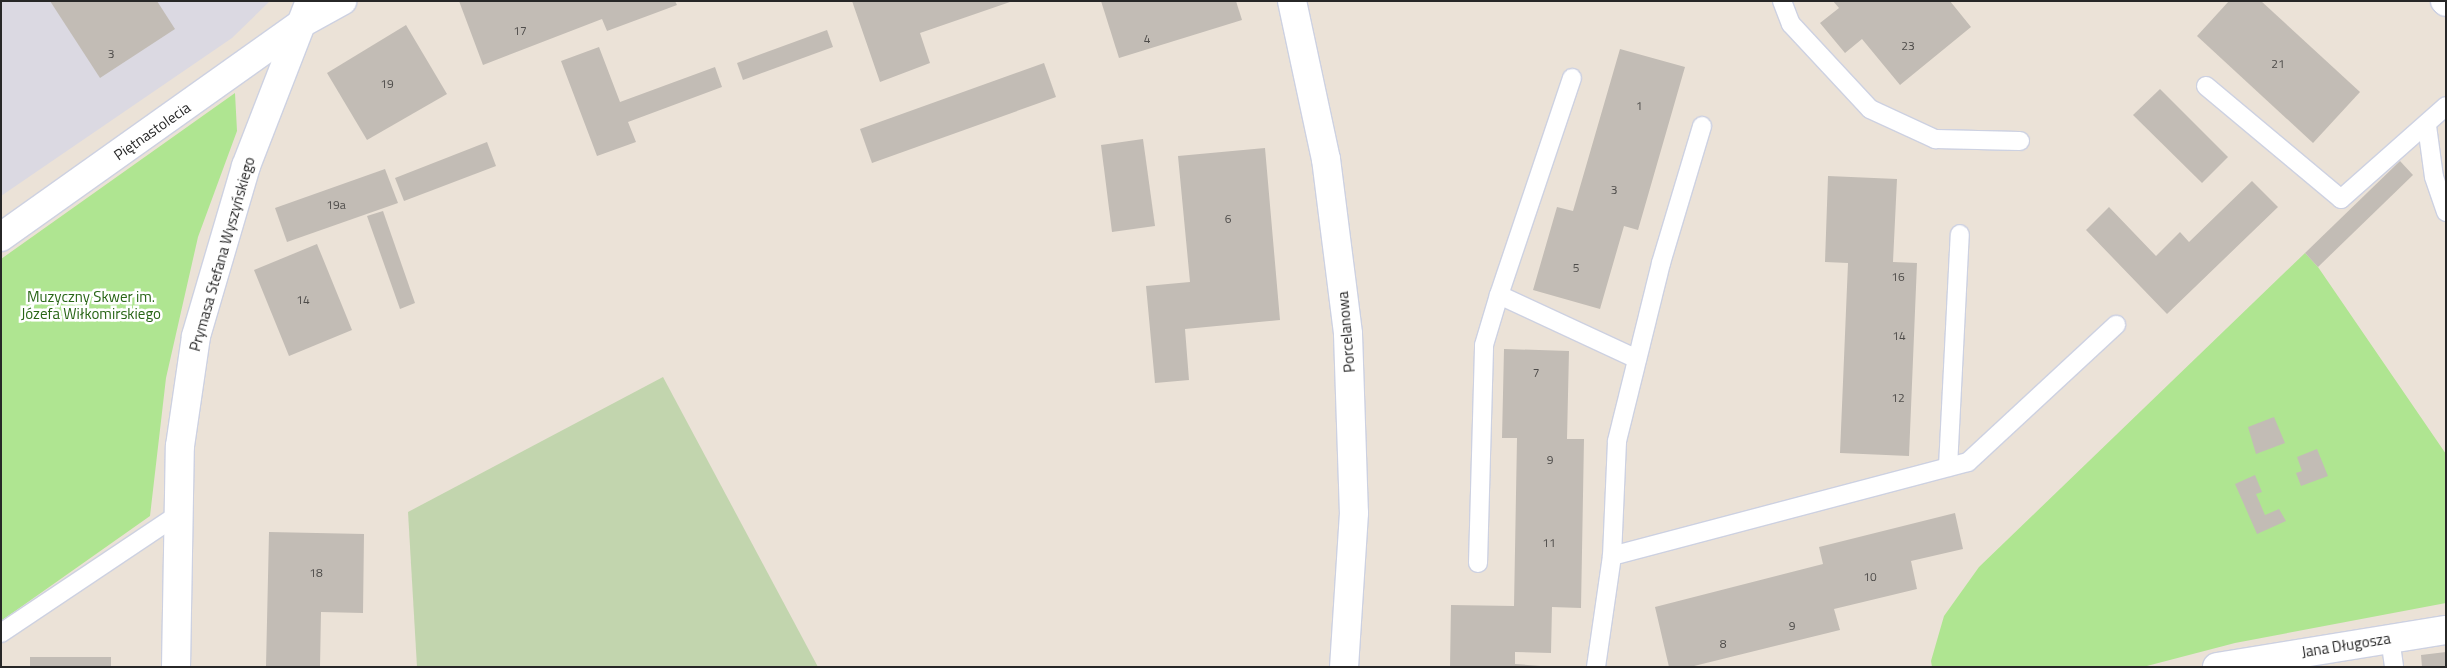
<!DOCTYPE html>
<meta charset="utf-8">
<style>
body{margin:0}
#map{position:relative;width:2447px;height:668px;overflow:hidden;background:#ebe2d7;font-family:"Titillium Web",sans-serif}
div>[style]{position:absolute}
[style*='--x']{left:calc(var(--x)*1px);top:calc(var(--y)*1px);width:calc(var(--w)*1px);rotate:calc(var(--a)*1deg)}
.industrial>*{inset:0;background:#dbd9e2}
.green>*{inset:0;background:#afe591}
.cemetery>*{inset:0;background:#c2d5ae}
.building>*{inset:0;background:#c2bcb5}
.roads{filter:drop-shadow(1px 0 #cdd1e1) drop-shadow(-1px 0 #cdd1e1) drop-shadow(0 1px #cdd1e1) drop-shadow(0 -1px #cdd1e1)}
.lane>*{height:18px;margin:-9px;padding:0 9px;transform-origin:9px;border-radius:9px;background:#fff}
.street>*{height:28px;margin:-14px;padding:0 14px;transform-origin:14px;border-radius:14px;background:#fff}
.secondary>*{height:28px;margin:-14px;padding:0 14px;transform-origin:14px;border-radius:14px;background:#fff}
span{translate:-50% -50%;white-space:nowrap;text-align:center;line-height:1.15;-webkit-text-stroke:5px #fff;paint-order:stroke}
.number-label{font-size:12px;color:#4e4c4a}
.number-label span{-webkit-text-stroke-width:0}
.street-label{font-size:15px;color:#272727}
.park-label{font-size:15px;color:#286516}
.frame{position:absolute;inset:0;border:2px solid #272727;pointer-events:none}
</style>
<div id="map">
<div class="industrial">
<i style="clip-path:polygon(1px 1px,270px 1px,232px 38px,1px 196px)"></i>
</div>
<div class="green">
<i style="clip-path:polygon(235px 93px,237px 131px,198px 237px,166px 378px,150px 516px,1px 621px,1px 259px)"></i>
<i style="clip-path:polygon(2305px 253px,2318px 267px,2446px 454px,2446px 603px,2235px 643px,2143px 667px,1932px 667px,1931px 661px,1944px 616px,1979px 567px)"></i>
</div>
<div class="cemetery">
<i style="clip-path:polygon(663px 377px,818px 667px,417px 667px,408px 512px)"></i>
</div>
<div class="building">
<i style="clip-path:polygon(50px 1px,157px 1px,175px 29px,100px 78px)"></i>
<i style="clip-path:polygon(459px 1px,675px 1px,677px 5px,607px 31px,602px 19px,483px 65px)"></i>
<i style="clip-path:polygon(852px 1px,1010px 1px,1010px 2px,920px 33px,930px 63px,880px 82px)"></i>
<i style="clip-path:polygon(1101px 1px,1236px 1px,1242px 20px,1119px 58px)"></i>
<i style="clip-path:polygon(1833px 1px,1950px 1px,1971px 27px,1900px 85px,1862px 39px,1845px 53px,1820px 23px,1839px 8px)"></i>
<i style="clip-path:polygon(2229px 1px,2261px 1px,2360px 92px,2313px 143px,2197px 36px)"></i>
<i style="clip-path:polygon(406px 25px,447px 94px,367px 140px,327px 73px)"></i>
<i style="clip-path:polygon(827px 30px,833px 47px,743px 80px,737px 63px)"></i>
<i style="clip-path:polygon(599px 47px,620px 102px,715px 67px,722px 87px,628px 122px,636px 142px,597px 156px,561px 61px)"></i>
<i style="clip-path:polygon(1620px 49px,1685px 67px,1638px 230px,1624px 226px,1600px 309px,1533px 290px,1557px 207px,1573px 211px)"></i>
<i style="clip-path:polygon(1044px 63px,1056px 97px,872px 163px,860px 129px)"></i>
<i style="clip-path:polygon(2160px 89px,2228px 157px,2202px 183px,2133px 115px)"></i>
<i style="clip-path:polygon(1143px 139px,1155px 226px,1112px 232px,1101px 145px)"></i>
<i style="clip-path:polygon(487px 142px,496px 166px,404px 201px,395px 178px)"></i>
<i style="clip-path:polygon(1265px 148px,1280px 320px,1185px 329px,1189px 380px,1155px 383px,1146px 286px,1190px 282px,1178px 156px)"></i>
<i style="clip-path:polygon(2400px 161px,2413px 175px,2318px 267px,2305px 253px)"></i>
<i style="clip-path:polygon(385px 169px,398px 203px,287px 242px,275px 208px)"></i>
<i style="clip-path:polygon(1828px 176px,1897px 179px,1893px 262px,1917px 263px,1909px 456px,1840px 453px,1848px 263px,1825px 262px)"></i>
<i style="clip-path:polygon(2252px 181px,2278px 207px,2167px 314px,2086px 230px,2109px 207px,2156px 256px,2180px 232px,2189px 242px)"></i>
<i style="clip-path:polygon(383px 211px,415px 303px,400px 309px,367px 216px)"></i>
<i style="clip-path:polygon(317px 244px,352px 330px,289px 356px,254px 270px)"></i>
<i style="clip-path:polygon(1504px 349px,1569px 351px,1567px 439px,1584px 439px,1581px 608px,1552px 607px,1551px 653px,1515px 652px,1515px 664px,1554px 667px,1450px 667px,1451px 605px,1514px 606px,1517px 438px,1502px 438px)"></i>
<i style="clip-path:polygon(2274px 417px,2285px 443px,2256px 454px,2248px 427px)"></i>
<i style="clip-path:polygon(2317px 449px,2328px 476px,2301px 486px,2296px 473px,2302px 471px,2297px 457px)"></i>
<i style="clip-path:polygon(2255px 475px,2262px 492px,2256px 494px,2265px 515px,2279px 509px,2286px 521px,2257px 534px,2235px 484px)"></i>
<i style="clip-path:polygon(1955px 513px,1963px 549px,1911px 561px,1917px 589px,1834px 609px,1840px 630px,1690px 667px,1669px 667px,1655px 607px,1823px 564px,1819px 547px)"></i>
<i style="clip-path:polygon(269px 532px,364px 534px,363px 613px,321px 612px,320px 667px,266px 666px)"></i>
<i style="clip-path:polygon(2446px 652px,2446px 667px,2422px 667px,2421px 655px)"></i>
<i style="clip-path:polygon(30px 657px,111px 657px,111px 667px,30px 667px)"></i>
</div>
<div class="roads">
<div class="lane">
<i style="--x:1782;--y:1;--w:25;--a:69"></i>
<i style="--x:1791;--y:24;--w:116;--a:47.1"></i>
<i style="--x:1870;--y:109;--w:72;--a:24.8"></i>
<i style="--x:1935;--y:139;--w:85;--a:1.3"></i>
<i style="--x:1572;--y:78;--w:229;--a:108.6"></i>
<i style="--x:1499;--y:295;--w:152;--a:24.9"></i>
<i style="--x:2206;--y:86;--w:176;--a:39.9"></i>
<i style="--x:2341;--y:199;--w:140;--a:-41.5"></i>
<i style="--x:2427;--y:126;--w:51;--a:82.2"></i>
<i style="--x:2434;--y:177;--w:37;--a:71"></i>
<i style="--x:1948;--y:467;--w:233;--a:-87.1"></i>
<i style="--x:1612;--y:556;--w:368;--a:-14.8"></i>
<i style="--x:1968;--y:462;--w:202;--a:-42.8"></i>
<i style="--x:1478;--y:563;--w:218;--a:-88.4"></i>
<i style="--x:1484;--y:345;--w:52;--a:-73.3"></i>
<i style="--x:1;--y:633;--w:214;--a:-33.8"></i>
<i style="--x:2390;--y:638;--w:29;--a:82"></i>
<i style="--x:1596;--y:667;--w:112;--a:-81.8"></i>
<i style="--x:1612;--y:556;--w:115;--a:-87.5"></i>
<i style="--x:1617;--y:441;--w:183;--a:-76.1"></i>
<i style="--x:1661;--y:263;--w:143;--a:-73.3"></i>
</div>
<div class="street">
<i style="--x:1292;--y:1;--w:162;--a:77.9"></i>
<i style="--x:1326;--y:159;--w:176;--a:82.8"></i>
<i style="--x:1348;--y:334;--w:179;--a:88.1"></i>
<i style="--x:1354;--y:513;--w:154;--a:93.7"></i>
<i style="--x:1;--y:237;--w:369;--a:-35.4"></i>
<i style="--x:302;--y:23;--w:46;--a:-28.8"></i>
<i style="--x:2217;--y:667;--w:232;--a:-9.2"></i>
</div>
<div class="secondary">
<i style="--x:2445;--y:1;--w:1;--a:45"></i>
<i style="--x:176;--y:667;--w:221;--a:-89"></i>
<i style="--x:180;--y:446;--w:111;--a:-81.7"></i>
<i style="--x:196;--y:336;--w:177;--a:-73.6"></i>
<i style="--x:246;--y:166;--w:177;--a:-68.8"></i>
</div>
</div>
<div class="number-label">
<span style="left:520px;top:31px">17</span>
<span style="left:1147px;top:39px">4</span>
<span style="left:1908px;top:46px">23</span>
<span style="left:111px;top:54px">3</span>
<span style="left:2278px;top:64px">21</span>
<span style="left:387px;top:84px">19</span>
<span style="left:1639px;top:106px">1</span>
<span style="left:1614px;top:190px">3</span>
<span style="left:336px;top:205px">19a</span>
<span style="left:1228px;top:219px">6</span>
<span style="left:1576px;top:268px">5</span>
<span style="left:1898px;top:277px">16</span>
<span style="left:303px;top:300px">14</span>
<span style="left:1899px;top:336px">14</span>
<span style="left:1536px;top:373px">7</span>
<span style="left:1898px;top:398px">12</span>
<span style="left:1550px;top:460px">9</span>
<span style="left:1549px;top:543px">11</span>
<span style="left:316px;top:573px">18</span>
<span style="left:1870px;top:577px">10</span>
<span style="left:1792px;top:626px">9</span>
<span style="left:1723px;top:644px">8</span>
</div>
<div class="street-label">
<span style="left:152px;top:131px;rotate:-35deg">Piętnastolecia</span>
<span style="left:222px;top:254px;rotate:-74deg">Prymasa Stefana Wyszyńskiego</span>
<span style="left:1346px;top:332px;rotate:-95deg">Porcelanowa</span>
<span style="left:2346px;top:645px;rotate:-9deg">Jana Długosza</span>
</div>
<div class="park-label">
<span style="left:91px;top:305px">Muzyczny Skwer im.<br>Józefa Wiłkomirskiego</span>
</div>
<div class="frame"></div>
</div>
